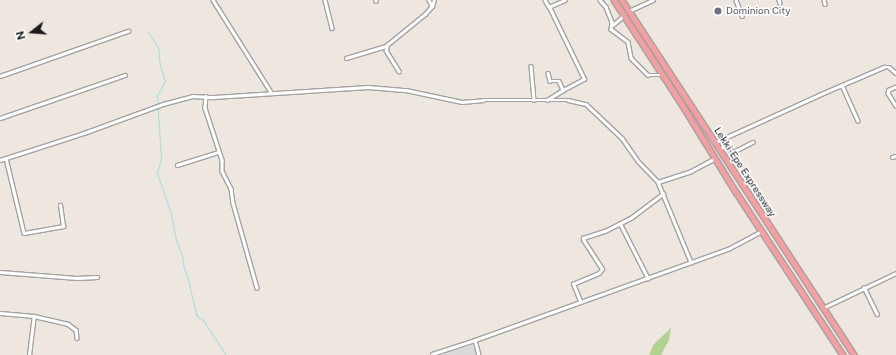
<!DOCTYPE html>
<style>
body{margin:0}
#map{position:relative;width:896px;height:355px;overflow:hidden;background:#eee7e0;font-family:"Public Sans",sans-serif}
div>[style]{position:absolute}
[style*='--x']{left:calc(var(--x)*1px);top:calc(var(--y)*1px);width:calc(var(--w)*1px);rotate:calc(var(--a)*1deg)}
.residential>*{inset:0;background:#dad9d9}
.forest>*{inset:0;background:#b1d291}
.stream>*{height:1px;margin:-0.5px;padding:0 0.5px;transform-origin:0.5px;border-radius:0.5px;background:#9cdfe0}
.roads{filter:drop-shadow(1px 0 #a3a3a3) drop-shadow(-1px 0 #a3a3a3) drop-shadow(0 1px #a3a3a3) drop-shadow(0 -1px #a3a3a3)}
.minor>*{height:2.5px;margin:-1.25px;padding:0 1.25px;transform-origin:1.25px;border-radius:1.25px;background:#fff}
.trunk>*{height:4.5px;margin:-2.25px;padding:0 2.25px;transform-origin:2.25px;border-radius:2.25px;background:#f69ea0}
.dots>*{width:11px;height:11px;translate:-50% -50%;box-sizing:border-box;border:2px solid #fff;border-radius:50%}
span{translate:-50% -50%;white-space:nowrap;text-align:center;line-height:1.15;-webkit-text-stroke:3px #fff;paint-order:stroke}
.worship-label{font-size:10px;color:#5b616d}
.left{translate:0 -50%;text-align:left}
.street-label{font-size:10px;color:#1c1c1c}
.north{position:absolute;left:12px;top:12px;width:40px;height:40px;-webkit-text-stroke:3px #fff;paint-order:stroke;rotate:253deg;font-size:11px;font-weight:700;line-height:16px;text-align:center;color:#1c1c1c}
.north::after{content:'';display:block;margin:auto;width:14px;height:18px;background:#1c1c1c;clip-path:polygon(50% 0,100% 100%,50% 72%,0 100%)}
</style>
<div id="map">
<div class="residential">
<i style="clip-path:polygon(472px 345px,477px 355px,442px 355px)"></i>
</div>
<div class="forest">
<i style="clip-path:polygon(671px 328px,669px 340px,661px 355px,649px 355px,654px 344px)"></i>
</div>
<div class="stream">
<i style="--x:148;--y:32;--w:18;--a:56"></i>
<i style="--x:158;--y:47;--w:18;--a:84"></i>
<i style="--x:160;--y:65;--w:17;--a:73"></i>
<i style="--x:165;--y:81;--w:17;--a:118"></i>
<i style="--x:157;--y:96;--w:63;--a:86.4"></i>
<i style="--x:161;--y:159;--w:15;--a:106"></i>
<i style="--x:157;--y:173;--w:43;--a:71.1"></i>
<i style="--x:171;--y:214;--w:26;--a:79"></i>
<i style="--x:176;--y:240;--w:17;--a:69"></i>
<i style="--x:182;--y:256;--w:12;--a:81"></i>
<i style="--x:184;--y:268;--w:12;--a:70"></i>
<i style="--x:188;--y:279;--w:37;--a:77"></i>
<i style="--x:196;--y:315;--w:9;--a:36"></i>
<i style="--x:203;--y:320;--w:42;--a:56.7"></i>
</div>
<div class="roads">
<div class="minor">
<i style="--x:213;--y:0;--w:109;--a:57.8"></i>
<i style="--x:325;--y:0;--w:29;--a:76"></i>
<i style="--x:376;--y:0;--w:1;--a:90"></i>
<i style="--x:429;--y:0;--w:7;--a:63"></i>
<i style="--x:545;--y:0;--w:8;--a:60"></i>
<i style="--x:600;--y:0;--w:9;--a:49"></i>
<i style="--x:606;--y:7;--w:16;--a:68"></i>
<i style="--x:612;--y:22;--w:7;--a:98"></i>
<i style="--x:611;--y:29;--w:21;--a:37"></i>
<i style="--x:628;--y:42;--w:16;--a:79"></i>
<i style="--x:631;--y:58;--w:24;--a:45"></i>
<i style="--x:648;--y:75;--w:15;--a:0"></i>
<i style="--x:736;--y:0;--w:17;--a:69"></i>
<i style="--x:779;--y:0;--w:3;--a:72"></i>
<i style="--x:824;--y:0;--w:4;--a:76"></i>
<i style="--x:629;--y:11;--w:26;--a:-25"></i>
<i style="--x:613;--y:25;--w:15;--a:-42"></i>
<i style="--x:346;--y:58;--w:42;--a:-16.7"></i>
<i style="--x:531;--y:66;--w:34;--a:85"></i>
<i style="--x:399;--y:72;--w:25;--a:-122"></i>
<i style="--x:386;--y:51;--w:6;--a:-81"></i>
<i style="--x:387;--y:45;--w:49;--a:-39.2"></i>
<i style="--x:425;--y:14;--w:11;--a:-49"></i>
<i style="--x:432;--y:6;--w:6;--a:-72"></i>
<i style="--x:548;--y:73;--w:8;--a:76"></i>
<i style="--x:550;--y:81;--w:9;--a:0"></i>
<i style="--x:559;--y:81;--w:10;--a:66"></i>
<i style="--x:0;--y:76;--w:136;--a:-19.4"></i>
<i style="--x:842;--y:85;--w:39;--a:66"></i>
<i style="--x:896;--y:87;--w:8;--a:157"></i>
<i style="--x:889;--y:90;--w:3;--a:108"></i>
<i style="--x:888;--y:93;--w:15;--a:58"></i>
<i style="--x:206;--y:96;--w:12;--a:95"></i>
<i style="--x:205;--y:108;--w:55;--a:71.9"></i>
<i style="--x:222;--y:160;--w:11;--a:90"></i>
<i style="--x:222;--y:171;--w:20;--a:63"></i>
<i style="--x:231;--y:189;--w:14;--a:82"></i>
<i style="--x:233;--y:203;--w:88;--a:74.2"></i>
<i style="--x:548;--y:100;--w:20;--a:0"></i>
<i style="--x:568;--y:100;--w:18;--a:13"></i>
<i style="--x:586;--y:104;--w:50;--a:43.4"></i>
<i style="--x:622;--y:138;--w:29;--a:55"></i>
<i style="--x:639;--y:162;--w:28;--a:46"></i>
<i style="--x:658;--y:182;--w:87;--a:67.6"></i>
<i style="--x:0;--y:118;--w:132;--a:-19"></i>
<i style="--x:716;--y:142;--w:113;--a:-24.5"></i>
<i style="--x:819;--y:95;--w:71;--a:-23.3"></i>
<i style="--x:884;--y:67;--w:5;--a:0"></i>
<i style="--x:889;--y:67;--w:9;--a:41"></i>
<i style="--x:719;--y:149;--w:7;--a:-27"></i>
<i style="--x:725;--y:146;--w:10;--a:37"></i>
<i style="--x:733;--y:152;--w:22;--a:-27"></i>
<i style="--x:892;--y:157;--w:4;--a:-14"></i>
<i style="--x:6;--y:158;--w:77;--a:76.5"></i>
<i style="--x:24;--y:233;--w:40;--a:-10"></i>
<i style="--x:63;--y:226;--w:21;--a:-98"></i>
<i style="--x:0;--y:160;--w:88;--a:-17.8"></i>
<i style="--x:84;--y:133;--w:84;--a:-20.2"></i>
<i style="--x:163;--y:104;--w:30;--a:-15"></i>
<i style="--x:192;--y:96;--w:22;--a:3"></i>
<i style="--x:214;--y:97;--w:154;--a:-3.7"></i>
<i style="--x:368;--y:87;--w:38;--a:5"></i>
<i style="--x:406;--y:90;--w:57;--a:12.1"></i>
<i style="--x:462;--y:102;--w:21;--a:-5"></i>
<i style="--x:483;--y:100;--w:64;--a:0"></i>
<i style="--x:547;--y:100;--w:19;--a:-32"></i>
<i style="--x:563;--y:90;--w:24;--a:-28"></i>
<i style="--x:584;--y:79;--w:80;--a:-115.9"></i>
<i style="--x:549;--y:7;--w:17;--a:-24"></i>
<i style="--x:177;--y:165;--w:43;--a:-17.6"></i>
<i style="--x:658;--y:182;--w:35;--a:-18"></i>
<i style="--x:691;--y:171;--w:27;--a:-28"></i>
<i style="--x:620;--y:223;--w:62;--a:63"></i>
<i style="--x:0;--y:272;--w:77;--a:4.5"></i>
<i style="--x:77;--y:278;--w:20;--a:-3"></i>
<i style="--x:864;--y:287;--w:30;--a:64"></i>
<i style="--x:580;--y:301;--w:18;--a:-112"></i>
<i style="--x:573;--y:284;--w:28;--a:-23"></i>
<i style="--x:599;--y:273;--w:5;--a:-53"></i>
<i style="--x:602;--y:269;--w:35;--a:-123"></i>
<i style="--x:583;--y:240;--w:2;--a:-90"></i>
<i style="--x:583;--y:238;--w:23;--a:-18"></i>
<i style="--x:605;--y:231;--w:30;--a:-27"></i>
<i style="--x:632;--y:217;--w:39;--a:-37"></i>
<i style="--x:823;--y:308;--w:81;--a:-25.6"></i>
<i style="--x:0;--y:313;--w:34;--a:5"></i>
<i style="--x:34;--y:316;--w:35;--a:13"></i>
<i style="--x:68;--y:324;--w:10;--a:37"></i>
<i style="--x:76;--y:330;--w:8;--a:83"></i>
<i style="--x:475;--y:340;--w:16;--a:75"></i>
<i style="--x:432;--y:354;--w:45;--a:-18"></i>
<i style="--x:475;--y:340;--w:269;--a:-19.8"></i>
<i style="--x:728;--y:249;--w:38;--a:-28"></i>
<i style="--x:29;--y:355;--w:39;--a:-83"></i>
</div>
<div class="trunk">
<i style="--x:614;--y:0;--w:126;--a:56.9"></i>
<i style="--x:683;--y:106;--w:101;--a:58.4"></i>
<i style="--x:736;--y:192;--w:195;--a:56.7"></i>
<i style="--x:622;--y:0;--w:424;--a:56.8"></i>
</div>
</div>
<div class="dots">
<i style="left:718px;top:11px;background:#6b7280"></i>
</div>
<div class="worship-label">
<span class="left" style="left:726px;top:11px">Dominion City</span>
</div>
<div class="street-label">
<span style="left:745px;top:172px;rotate:57deg">Lekki-Epe Expressway</span>
</div>
<div class="north">N</div>
</div>
